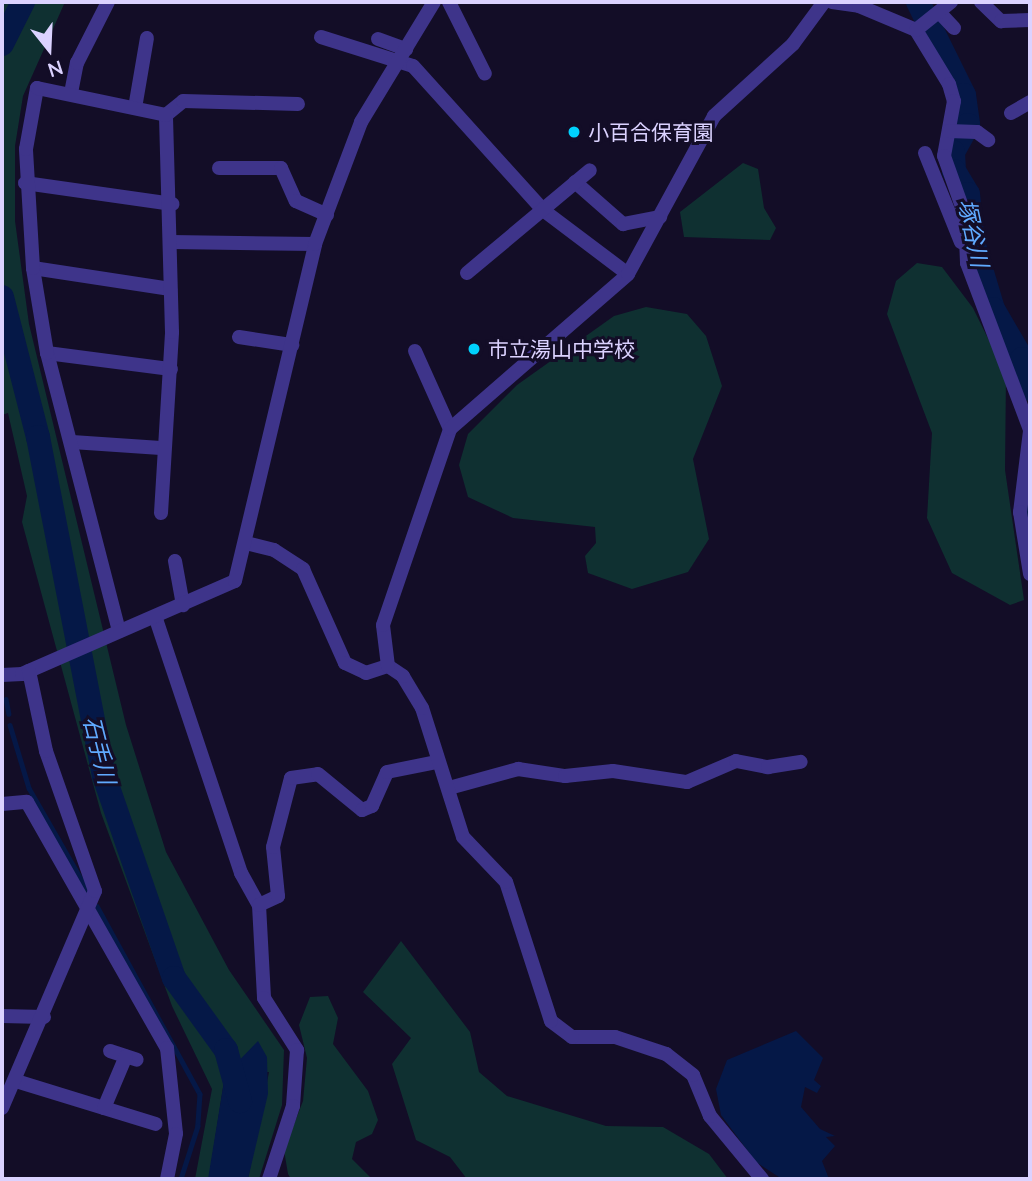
<!DOCTYPE html>
<meta charset="utf-8">
<style>
body{margin:0}
#map{position:relative;width:1032px;height:1181px;overflow:hidden;background:#130d27;font-family:Lato,"Noto Sans JP",sans-serif}
div>[style]{position:absolute}
[style*='--x']{left:calc(var(--x)*1px);top:calc(var(--y)*1px);width:calc(var(--w)*1px);rotate:calc(var(--a)*1deg)}
.green>*{inset:0;background:#0f3031}
.water>*{inset:0;background:#051847}
.stream>*{height:4.5px;margin:-2.25px;padding:0 2.25px;transform-origin:2.25px;border-radius:2.25px;background:#051847}
.river>*{height:24px;margin:-12px;padding:0 12px;transform-origin:12px;border-radius:12px;background:#051847}
.minor>*{height:14px;margin:-7px;padding:0 7px;transform-origin:7px;border-radius:7px;background:#3e348a}
.dots>*{width:19px;height:19px;translate:-50% -50%;box-sizing:border-box;border:4px solid #130d27;border-radius:50%}
span{translate:-50% -50%;white-space:nowrap;text-align:center;line-height:1.15;-webkit-text-stroke:6px #130d27;paint-order:stroke}
.poi-label{font-size:21px;color:#dbd2ff}
.left{translate:0 -50%;text-align:left}
.water-label{font-size:23px;color:#60aaff;font-style:italic}
.frame{position:absolute;inset:0;border:4px solid #dbd2ff;pointer-events:none}
.north{position:absolute;left:14px;top:14px;width:70px;height:70px;-webkit-text-stroke:5px #130d27;paint-order:stroke;rotate:162deg;font-size:19px;font-weight:700;line-height:28px;text-align:center;color:#dbd2ff}
.north::after{content:'';display:block;margin:auto;width:24px;height:32px;background:#dbd2ff;clip-path:polygon(50% 0,100% 100%,50% 72%,0 100%)}
</style>
<div id="map">
<div class="green">
<i style="clip-path:polygon(2px 2px,65px 2px,23px 96px,15px 146px,15px 221px,29px 324px,126px 725px,166px 852px,229px 970px,284px 1050px,282px 1105px,259px 1179px,248px 1179px,269px 1072px,225px 1075px,209px 1177px,195px 1179px,212px 1089px,172px 1006px,101px 813px,22px 522px,27px 496px,8px 413px,2px 415px)"></i>
<i style="clip-path:polygon(743px 163px,758px 169px,764px 208px,776px 228px,770px 240px,684px 237px,680px 212px)"></i>
<i style="clip-path:polygon(917px 263px,942px 267px,973px 308px,1006px 375px,1005px 470px,1024px 600px,1010px 605px,952px 573px,927px 518px,932px 433px,887px 314px,896px 281px)"></i>
<i style="clip-path:polygon(646px 307px,687px 314px,706px 336px,722px 386px,693px 459px,709px 539px,688px 572px,632px 589px,588px 573px,585px 556px,596px 543px,595px 527px,513px 518px,468px 497px,459px 465px,468px 434px,517px 385px,614px 316px)"></i>
<i style="clip-path:polygon(401px 941px,470px 1032px,479px 1072px,507px 1096px,606px 1126px,663px 1127px,709px 1154px,728px 1179px,467px 1179px,450px 1157px,416px 1140px,392px 1064px,411px 1038px,363px 992px)"></i>
<i style="clip-path:polygon(328px 996px,338px 1018px,333px 1044px,368px 1091px,378px 1120px,372px 1134px,356px 1142px,352px 1159px,372px 1179px,400px 1179px,291px 1179px,288px 1174px,284px 1150px,303px 1101px,307px 1058px,299px 1025px,310px 997px)"></i>
</div>
<div class="water">
<i style="clip-path:polygon(796px 1031px,823px 1058px,814px 1080px,821px 1086px,817px 1093px,805px 1087px,801px 1107px,820px 1129px,835px 1136px,826px 1137px,835px 1146px,822px 1161px,829px 1179px,782px 1179px,756px 1162px,721px 1115px,716px 1089px,727px 1060px)"></i>
<i style="clip-path:polygon(258px 1041px,267px 1057px,268px 1094px,248px 1179px,208px 1179px,225px 1075px)"></i>
</div>
<div class="stream">
<i style="--x:6;--y:699;--w:15;--a:79"></i>
<i style="--x:10;--y:725;--w:66;--a:73.2"></i>
<i style="--x:29;--y:788;--w:119;--a:60.2"></i>
<i style="--x:97;--y:906;--w:214;--a:61.3"></i>
<i style="--x:200;--y:1094;--w:32;--a:94"></i>
<i style="--x:198;--y:1126;--w:56;--a:107.8"></i>
</div>
<div class="river">
<i style="--x:918;--y:2;--w:104;--a:63.7"></i>
<i style="--x:964;--y:95;--w:30;--a:82"></i>
<i style="--x:968;--y:125;--w:31;--a:119"></i>
<i style="--x:953;--y:152;--w:19;--a:87"></i>
<i style="--x:954;--y:171;--w:27;--a:59"></i>
<i style="--x:968;--y:194;--w:48;--a:84.1"></i>
<i style="--x:973;--y:242;--w:70;--a:73.4"></i>
<i style="--x:993;--y:309;--w:58;--a:59.9"></i>
<i style="--x:1022;--y:359;--w:31;--a:75"></i>
<i style="--x:2;--y:44;--w:47;--a:-63.4"></i>
<i style="--x:2;--y:297;--w:145;--a:75.6"></i>
<i style="--x:38;--y:437;--w:345;--a:79"></i>
<i style="--x:104;--y:776;--w:214;--a:70.9"></i>
<i style="--x:174;--y:978;--w:89;--a:54.2"></i>
<i style="--x:226;--y:1050;--w:53;--a:74.6"></i>
<i style="--x:1030;--y:497;--w:25;--a:90"></i>
</div>
<div class="minor">
<i style="--x:449;--y:2;--w:80;--a:63.4"></i>
<i style="--x:832;--y:2;--w:27;--a:8"></i>
<i style="--x:859;--y:6;--w:62;--a:22.8"></i>
<i style="--x:916;--y:30;--w:63;--a:58.6"></i>
<i style="--x:949;--y:84;--w:18;--a:74"></i>
<i style="--x:954;--y:101;--w:56;--a:100.3"></i>
<i style="--x:944;--y:156;--w:63;--a:70.4"></i>
<i style="--x:965;--y:215;--w:48;--a:87.6"></i>
<i style="--x:967;--y:263;--w:178;--a:69.3"></i>
<i style="--x:981;--y:2;--w:28;--a:44"></i>
<i style="--x:1001;--y:21;--w:29;--a:-2"></i>
<i style="--x:939;--y:12;--w:22;--a:47"></i>
<i style="--x:916;--y:30;--w:45;--a:-38.7"></i>
<i style="--x:321;--y:37;--w:96;--a:17.5"></i>
<i style="--x:413;--y:66;--w:194;--a:47.9"></i>
<i style="--x:543;--y:210;--w:106;--a:37"></i>
<i style="--x:378;--y:39;--w:30;--a:20"></i>
<i style="--x:71;--y:93;--w:31;--a:-79"></i>
<i style="--x:77;--y:63;--w:68;--a:-63.1"></i>
<i style="--x:135;--y:108;--w:71;--a:-80.3"></i>
<i style="--x:1011;--y:113;--w:22;--a:-30"></i>
<i style="--x:949;--y:131;--w:28;--a:2"></i>
<i style="--x:977;--y:132;--w:14;--a:36"></i>
<i style="--x:925;--y:153;--w:96;--a:68"></i>
<i style="--x:219;--y:168;--w:62;--a:0"></i>
<i style="--x:281;--y:168;--w:36;--a:66"></i>
<i style="--x:296;--y:201;--w:34;--a:24"></i>
<i style="--x:575;--y:182;--w:64;--a:41.2"></i>
<i style="--x:623;--y:224;--w:38;--a:-11"></i>
<i style="--x:25;--y:183;--w:149;--a:8.1"></i>
<i style="--x:171;--y:242;--w:144;--a:0.8"></i>
<i style="--x:33;--y:268;--w:139;--a:8.7"></i>
<i style="--x:467;--y:273;--w:160;--a:-39.9"></i>
<i style="--x:239;--y:337;--w:54;--a:8.6"></i>
<i style="--x:415;--y:351;--w:85;--a:65.8"></i>
<i style="--x:47;--y:353;--w:125;--a:7.4"></i>
<i style="--x:1030;--y:431;--w:82;--a:97"></i>
<i style="--x:1020;--y:512;--w:63;--a:80.8"></i>
<i style="--x:72;--y:442;--w:89;--a:3.9"></i>
<i style="--x:161;--y:513;--w:181;--a:-86.5"></i>
<i style="--x:172;--y:332;--w:217;--a:-91.6"></i>
<i style="--x:166;--y:115;--w:22;--a:-39"></i>
<i style="--x:183;--y:101;--w:115;--a:1.5"></i>
<i style="--x:246;--y:543;--w:29;--a:14"></i>
<i style="--x:274;--y:550;--w:35;--a:33"></i>
<i style="--x:303;--y:569;--w:103;--a:65.9"></i>
<i style="--x:345;--y:663;--w:23;--a:25"></i>
<i style="--x:366;--y:673;--w:23;--a:-18"></i>
<i style="--x:175;--y:561;--w:45;--a:79.7"></i>
<i style="--x:156;--y:619;--w:268;--a:71.5"></i>
<i style="--x:241;--y:873;--w:37;--a:61"></i>
<i style="--x:259;--y:905;--w:93;--a:86.9"></i>
<i style="--x:264;--y:998;--w:62;--a:57.6"></i>
<i style="--x:297;--y:1050;--w:56;--a:94.1"></i>
<i style="--x:293;--y:1106;--w:77;--a:108.2"></i>
<i style="--x:119;--y:631;--w:287;--a:-104.5"></i>
<i style="--x:47;--y:353;--w:86;--a:-99.4"></i>
<i style="--x:33;--y:268;--w:119;--a:-93.4"></i>
<i style="--x:26;--y:149;--w:62;--a:-79.8"></i>
<i style="--x:37;--y:88;--w:132;--a:11.8"></i>
<i style="--x:2;--y:675;--w:20;--a:-3"></i>
<i style="--x:22;--y:674;--w:232;--a:-23.6"></i>
<i style="--x:235;--y:581;--w:346;--a:-76.6"></i>
<i style="--x:315;--y:244;--w:130;--a:-69.3"></i>
<i style="--x:361;--y:122;--w:140;--a:-58.7"></i>
<i style="--x:449;--y:788;--w:72;--a:-15.4"></i>
<i style="--x:518;--y:769;--w:48;--a:8.5"></i>
<i style="--x:565;--y:776;--w:48;--a:-5.9"></i>
<i style="--x:613;--y:771;--w:75;--a:8.5"></i>
<i style="--x:687;--y:782;--w:53;--a:-23.2"></i>
<i style="--x:736;--y:761;--w:33;--a:11"></i>
<i style="--x:768;--y:767;--w:33;--a:-9"></i>
<i style="--x:2;--y:804;--w:25;--a:-5"></i>
<i style="--x:27;--y:802;--w:283;--a:60.4"></i>
<i style="--x:167;--y:1048;--w:86;--a:84"></i>
<i style="--x:176;--y:1134;--w:46;--a:101.3"></i>
<i style="--x:259;--y:905;--w:21;--a:-25"></i>
<i style="--x:278;--y:896;--w:49;--a:-95.8"></i>
<i style="--x:273;--y:847;--w:71;--a:-75.4"></i>
<i style="--x:291;--y:778;--w:27;--a:-8"></i>
<i style="--x:318;--y:774;--w:57;--a:39.3"></i>
<i style="--x:362;--y:810;--w:11;--a:-22"></i>
<i style="--x:372;--y:806;--w:37;--a:-66"></i>
<i style="--x:387;--y:772;--w:50;--a:-11.5"></i>
<i style="--x:2;--y:1016;--w:42;--a:1.4"></i>
<i style="--x:110;--y:1051;--w:28;--a:18"></i>
<i style="--x:16;--y:1081;--w:146;--a:17.1"></i>
<i style="--x:2;--y:1108;--w:236;--a:-66.8"></i>
<i style="--x:95;--y:891;--w:148;--a:-109.3"></i>
<i style="--x:46;--y:751;--w:82;--a:-102"></i>
<i style="--x:104;--y:1108;--w:56;--a:-67.1"></i>
<i style="--x:762;--y:1179;--w:82;--a:-129.5"></i>
<i style="--x:710;--y:1116;--w:44;--a:-112.5"></i>
<i style="--x:693;--y:1075;--w:34;--a:-142"></i>
<i style="--x:666;--y:1054;--w:54;--a:-161.6"></i>
<i style="--x:615;--y:1037;--w:43;--a:180"></i>
<i style="--x:572;--y:1037;--w:26;--a:-143"></i>
<i style="--x:551;--y:1021;--w:146;--a:-107.9"></i>
<i style="--x:506;--y:882;--w:62;--a:-133.7"></i>
<i style="--x:463;--y:837;--w:135;--a:-107.6"></i>
<i style="--x:422;--y:708;--w:37;--a:-121"></i>
<i style="--x:403;--y:676;--w:18;--a:-146"></i>
<i style="--x:388;--y:666;--w:41;--a:-97"></i>
<i style="--x:383;--y:625;--w:207;--a:-71.1"></i>
<i style="--x:450;--y:429;--w:236;--a:-41"></i>
<i style="--x:628;--y:274;--w:180;--a:-61.4"></i>
<i style="--x:714;--y:116;--w:107;--a:-42.3"></i>
<i style="--x:793;--y:44;--w:52;--a:-53.6"></i>
</div>
<div class="dots">
<i style="left:574px;top:132px;background:#00d1fd"></i>
<i style="left:474px;top:349px;background:#00d1fd"></i>
</div>
<div class="poi-label">
<span class="left" style="left:588px;top:132px">小百合保育園</span>
<span class="left" style="left:488px;top:349px">市立湯山中学校</span>
</div>
<div class="water-label">
<span style="left:974px;top:233px;rotate:78deg">塚谷川</span>
<span style="left:100px;top:750px;rotate:76deg">石手川</span>
</div>
<div class="frame"></div>
<div class="north">N</div>
</div>
